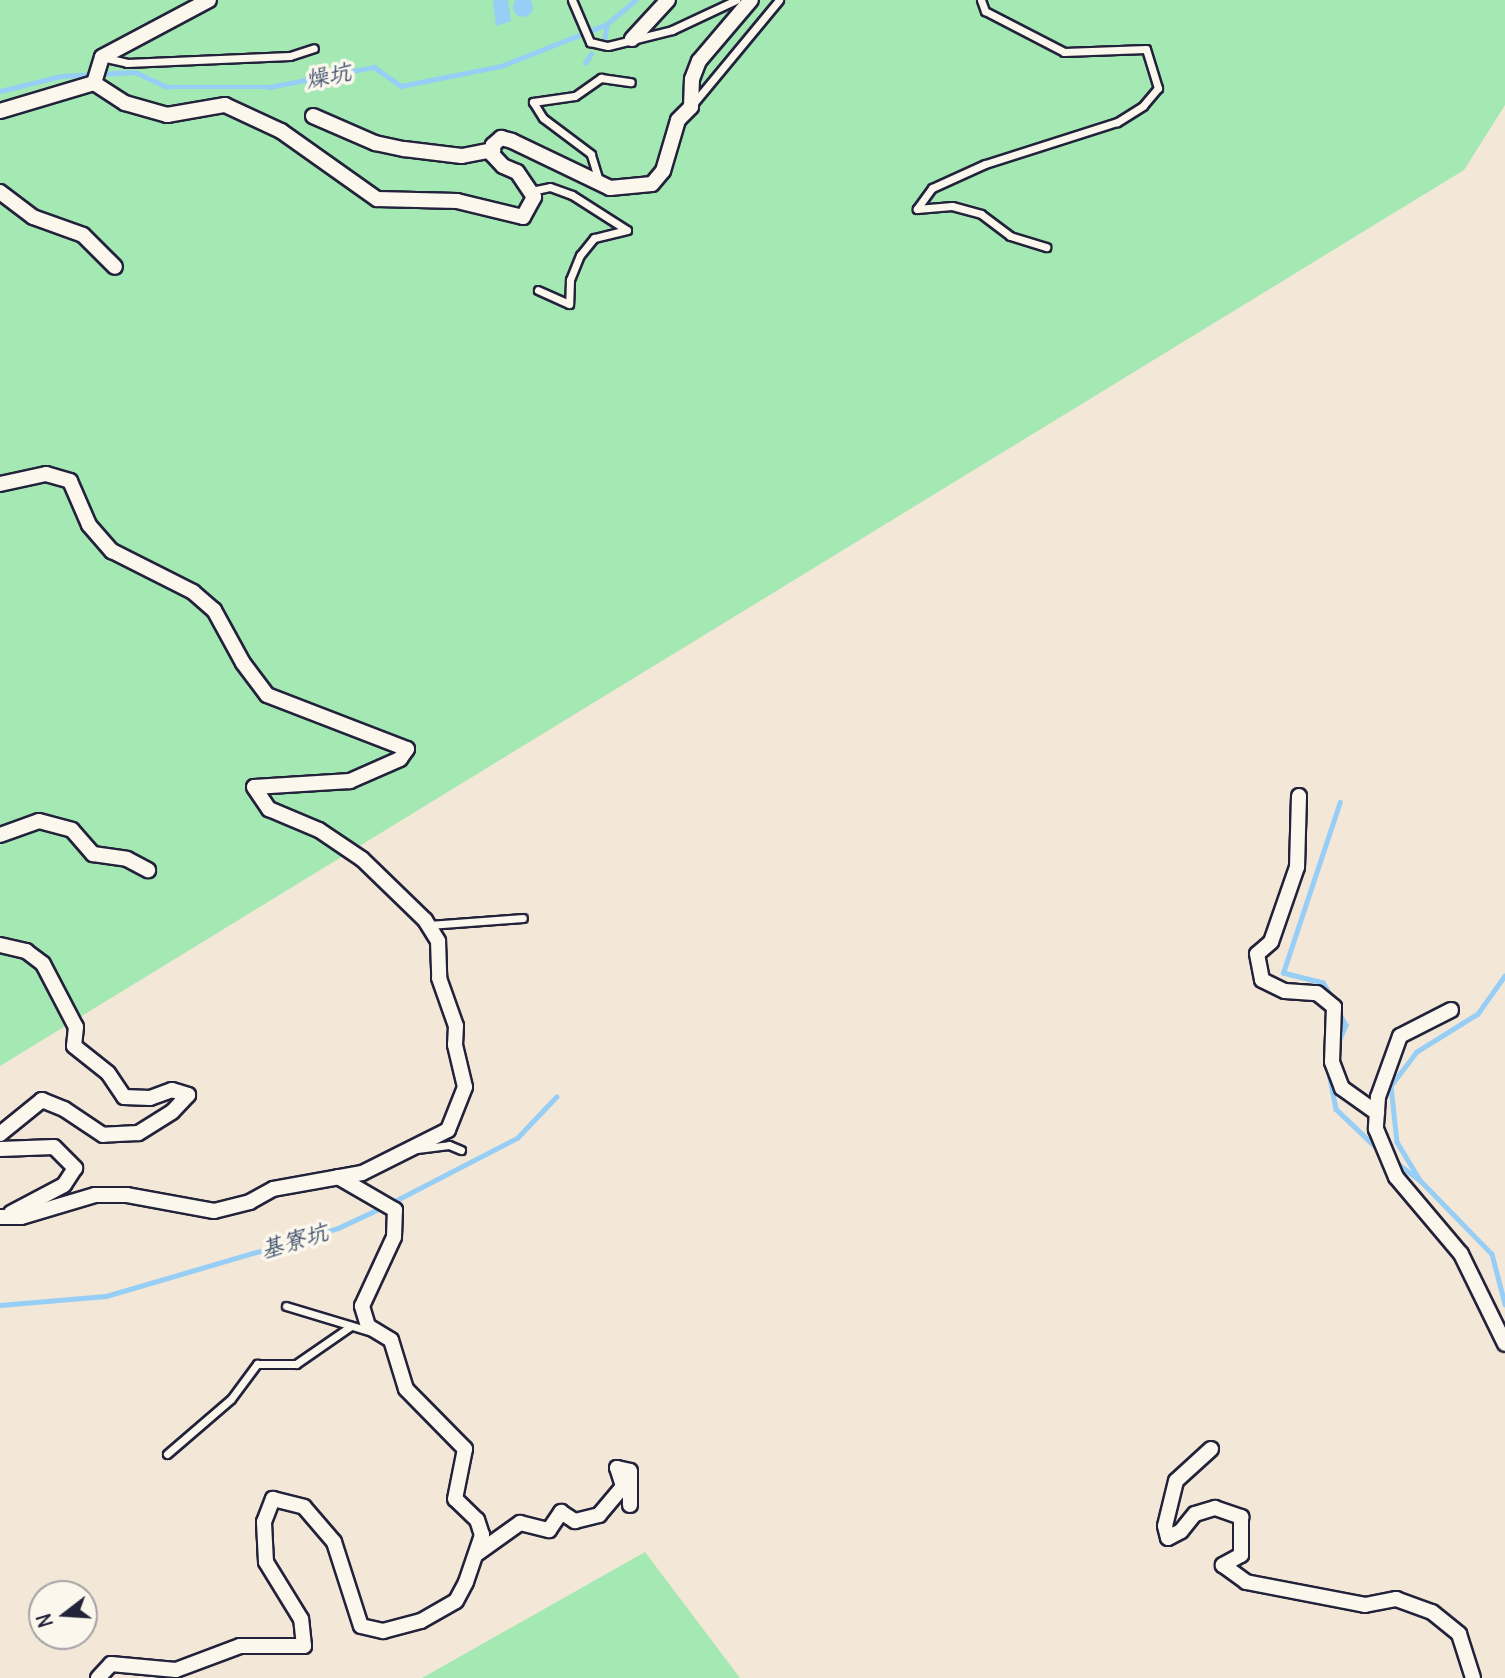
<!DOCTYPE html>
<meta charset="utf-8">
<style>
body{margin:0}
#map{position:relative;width:1505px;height:1678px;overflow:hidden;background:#f3e7d7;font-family:Delius,"LXGW WenKai TC",sans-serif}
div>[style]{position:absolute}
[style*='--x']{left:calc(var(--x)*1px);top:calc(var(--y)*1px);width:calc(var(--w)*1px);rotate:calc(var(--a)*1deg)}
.green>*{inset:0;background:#a4e8b3}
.water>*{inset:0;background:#96cef5}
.round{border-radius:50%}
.stream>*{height:4.5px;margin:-2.25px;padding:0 2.25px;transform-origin:2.25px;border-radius:2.25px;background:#96cef5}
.roads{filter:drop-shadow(2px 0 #22223b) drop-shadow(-2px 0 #22223b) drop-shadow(0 2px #22223b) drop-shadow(0 -2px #22223b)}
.lane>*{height:7px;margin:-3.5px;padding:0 3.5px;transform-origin:3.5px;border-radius:3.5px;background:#fbf7ec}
.street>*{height:14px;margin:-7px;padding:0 7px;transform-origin:7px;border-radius:7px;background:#fbf7ec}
span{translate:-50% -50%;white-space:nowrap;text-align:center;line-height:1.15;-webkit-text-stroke:7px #fbf7ec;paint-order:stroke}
.water-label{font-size:23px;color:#455673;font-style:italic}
.north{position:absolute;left:28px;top:1580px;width:70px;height:70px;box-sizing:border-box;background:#fbf7ec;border:2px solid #a4a2a5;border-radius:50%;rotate:253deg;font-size:19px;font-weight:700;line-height:28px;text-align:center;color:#22223b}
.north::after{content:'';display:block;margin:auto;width:24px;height:32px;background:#22223b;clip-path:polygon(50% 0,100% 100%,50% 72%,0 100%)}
</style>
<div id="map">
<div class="green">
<i style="clip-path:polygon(0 0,1505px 0,1505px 105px,1464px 170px,0 1066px)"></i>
<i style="clip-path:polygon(645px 1552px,740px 1678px,422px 1678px)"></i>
</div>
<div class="water">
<i class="round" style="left:513px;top:-3px;width:20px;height:20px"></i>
<i style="clip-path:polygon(493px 0,508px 0,511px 21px,496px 26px)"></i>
</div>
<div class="stream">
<i style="--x:604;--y:41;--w:17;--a:-80"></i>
<i style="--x:585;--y:63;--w:11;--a:-56"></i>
<i style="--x:0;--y:91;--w:63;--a:-13.8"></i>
<i style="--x:61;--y:76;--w:74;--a:-3.1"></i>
<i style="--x:135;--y:72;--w:35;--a:25"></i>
<i style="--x:167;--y:87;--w:102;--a:0"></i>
<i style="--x:269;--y:87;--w:107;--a:-10.8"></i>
<i style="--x:374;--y:67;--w:33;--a:35"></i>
<i style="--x:401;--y:86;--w:102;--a:-11.3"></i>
<i style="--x:501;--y:66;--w:114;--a:-21.6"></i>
<i style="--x:607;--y:24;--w:38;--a:-40"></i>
<i style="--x:1505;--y:976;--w:47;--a:125.4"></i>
<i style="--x:1478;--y:1014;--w:72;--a:148.1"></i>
<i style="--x:1417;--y:1052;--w:43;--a:127.4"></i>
<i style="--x:1391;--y:1086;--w:56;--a:83.9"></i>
<i style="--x:1397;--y:1142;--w:44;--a:58.8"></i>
<i style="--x:1420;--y:1180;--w:103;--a:45.8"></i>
<i style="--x:1492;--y:1254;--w:52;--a:75.4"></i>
<i style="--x:1331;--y:997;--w:16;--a:-120"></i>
<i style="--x:1323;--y:983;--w:41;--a:-166"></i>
<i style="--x:1283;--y:973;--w:180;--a:-71.6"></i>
<i style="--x:1338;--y:1011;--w:16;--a:60"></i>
<i style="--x:1346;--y:1025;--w:21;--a:113"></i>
<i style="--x:1328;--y:1068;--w:42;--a:79"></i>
<i style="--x:1336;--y:1109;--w:61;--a:43.7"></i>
<i style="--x:1393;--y:1160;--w:34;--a:37"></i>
<i style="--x:391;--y:1203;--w:142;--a:-27.3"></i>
<i style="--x:517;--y:1138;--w:57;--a:-46.4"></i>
<i style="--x:0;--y:1305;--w:106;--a:-4.9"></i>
<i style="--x:106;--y:1296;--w:242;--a:-16.3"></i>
<i style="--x:338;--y:1228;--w:50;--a:-25"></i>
</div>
<div class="roads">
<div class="lane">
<i style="--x:572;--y:0;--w:46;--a:66.8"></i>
<i style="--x:590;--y:42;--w:18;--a:13"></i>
<i style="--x:608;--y:46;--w:66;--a:-14"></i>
<i style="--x:672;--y:30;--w:71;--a:-25.1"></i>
<i style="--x:981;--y:0;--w:12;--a:70"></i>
<i style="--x:985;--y:11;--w:89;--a:27.4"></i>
<i style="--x:1064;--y:52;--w:82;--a:-2.1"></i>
<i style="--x:1146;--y:49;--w:41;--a:72.9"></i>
<i style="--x:1158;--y:88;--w:23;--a:130"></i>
<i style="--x:1143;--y:106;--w:31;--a:148"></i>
<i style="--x:1117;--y:122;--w:139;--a:162.3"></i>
<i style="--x:985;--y:164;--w:58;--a:155.6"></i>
<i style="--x:932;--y:188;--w:26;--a:126"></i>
<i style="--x:917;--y:209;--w:35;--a:-5"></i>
<i style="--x:952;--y:206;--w:30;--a:15"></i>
<i style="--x:981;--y:214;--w:36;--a:37"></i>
<i style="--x:1010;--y:236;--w:38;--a:17"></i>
<i style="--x:106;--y:58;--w:22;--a:13"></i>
<i style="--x:127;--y:63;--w:163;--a:-2.5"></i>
<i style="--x:290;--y:56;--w:25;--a:-18"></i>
<i style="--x:693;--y:104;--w:135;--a:-50.4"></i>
<i style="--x:599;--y:181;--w:28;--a:-107"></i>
<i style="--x:591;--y:154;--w:60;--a:-143.1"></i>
<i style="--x:543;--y:118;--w:19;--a:-122"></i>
<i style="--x:533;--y:102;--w:42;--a:-8.1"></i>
<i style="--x:575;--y:96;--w:32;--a:-35"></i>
<i style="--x:601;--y:78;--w:30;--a:8"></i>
<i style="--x:531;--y:191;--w:19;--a:-12"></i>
<i style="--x:550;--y:187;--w:23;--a:20"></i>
<i style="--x:572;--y:195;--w:65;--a:32.5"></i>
<i style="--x:627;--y:230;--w:34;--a:166"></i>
<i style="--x:594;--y:238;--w:22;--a:129"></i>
<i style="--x:580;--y:255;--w:27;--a:112"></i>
<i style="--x:570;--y:280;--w:24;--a:92"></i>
<i style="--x:569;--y:304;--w:34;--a:-156"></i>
<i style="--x:429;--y:925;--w:94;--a:-4.3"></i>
<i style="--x:417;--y:1149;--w:32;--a:-7"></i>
<i style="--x:449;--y:1145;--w:13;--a:23"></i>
<i style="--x:286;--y:1306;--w:87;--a:16.8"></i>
<i style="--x:167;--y:1454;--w:84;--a:-40.7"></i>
<i style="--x:231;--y:1399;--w:44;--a:-53.4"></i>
<i style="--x:257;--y:1364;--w:39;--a:0"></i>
<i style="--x:296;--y:1364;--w:67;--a:-34.6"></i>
</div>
<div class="street">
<i style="--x:632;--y:39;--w:53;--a:-47.3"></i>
<i style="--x:94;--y:83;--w:37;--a:33"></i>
<i style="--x:125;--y:103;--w:44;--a:15.9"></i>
<i style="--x:167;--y:115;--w:59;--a:-9.8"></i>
<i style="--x:225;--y:105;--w:62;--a:24.9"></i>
<i style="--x:281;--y:131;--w:118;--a:35.3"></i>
<i style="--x:377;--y:199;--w:80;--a:1.4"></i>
<i style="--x:457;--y:201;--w:68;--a:13.6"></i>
<i style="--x:523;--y:217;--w:23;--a:-61"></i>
<i style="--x:534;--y:197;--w:30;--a:-124"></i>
<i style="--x:517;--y:172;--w:15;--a:-157"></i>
<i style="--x:503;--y:166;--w:16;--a:-133"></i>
<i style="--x:492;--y:154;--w:9;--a:-84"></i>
<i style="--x:493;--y:145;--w:11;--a:-41"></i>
<i style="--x:501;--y:138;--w:11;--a:15"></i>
<i style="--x:512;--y:141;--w:109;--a:25.6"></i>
<i style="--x:610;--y:188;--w:42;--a:-5.4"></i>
<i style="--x:652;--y:184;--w:17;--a:-50"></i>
<i style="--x:663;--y:171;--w:53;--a:-73.6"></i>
<i style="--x:678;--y:120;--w:18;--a:-45"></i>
<i style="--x:691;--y:107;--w:28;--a:-88"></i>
<i style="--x:692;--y:79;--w:19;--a:-69"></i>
<i style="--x:699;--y:61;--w:80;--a:-49.6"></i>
<i style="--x:94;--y:83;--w:27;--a:-73"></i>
<i style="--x:102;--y:57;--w:121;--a:-28"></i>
<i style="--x:0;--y:111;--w:98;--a:-16.6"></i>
<i style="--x:313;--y:116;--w:68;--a:23.5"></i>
<i style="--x:375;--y:143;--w:30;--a:12"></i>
<i style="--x:404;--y:149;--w:58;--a:6.9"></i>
<i style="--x:462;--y:156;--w:32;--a:-11"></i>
<i style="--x:0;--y:192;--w:41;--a:37.1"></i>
<i style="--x:33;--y:217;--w:53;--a:19.8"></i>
<i style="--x:83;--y:235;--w:45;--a:45"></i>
<i style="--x:0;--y:484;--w:47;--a:-12.3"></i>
<i style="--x:46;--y:474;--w:25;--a:16"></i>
<i style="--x:70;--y:481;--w:48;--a:66.6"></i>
<i style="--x:89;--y:525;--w:35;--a:49"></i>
<i style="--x:112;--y:551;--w:91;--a:26.8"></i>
<i style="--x:193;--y:592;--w:28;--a:41"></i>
<i style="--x:214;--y:610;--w:60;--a:61.3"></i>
<i style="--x:243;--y:663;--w:40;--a:53"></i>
<i style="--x:267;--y:695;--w:150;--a:21.1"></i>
<i style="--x:407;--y:749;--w:12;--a:125"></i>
<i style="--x:400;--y:759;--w:55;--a:156.3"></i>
<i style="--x:350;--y:781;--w:96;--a:176.4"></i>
<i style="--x:254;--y:787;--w:27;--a:56"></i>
<i style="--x:269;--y:809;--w:54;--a:22.8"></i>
<i style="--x:319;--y:830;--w:52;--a:34"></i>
<i style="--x:362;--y:859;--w:88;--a:44.1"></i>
<i style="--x:425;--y:920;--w:25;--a:58"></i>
<i style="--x:438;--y:941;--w:37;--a:88"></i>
<i style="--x:439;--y:978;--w:51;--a:70.5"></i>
<i style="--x:456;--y:1026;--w:19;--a:93"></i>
<i style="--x:455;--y:1045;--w:43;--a:76.6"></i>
<i style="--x:465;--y:1087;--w:46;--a:111.6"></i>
<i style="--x:448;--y:1130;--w:96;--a:153.4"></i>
<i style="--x:362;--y:1173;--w:90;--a:169.8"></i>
<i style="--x:273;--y:1189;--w:26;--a:151"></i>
<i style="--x:250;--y:1202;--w:37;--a:166"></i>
<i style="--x:214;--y:1211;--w:88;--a:-169.6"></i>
<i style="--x:127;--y:1195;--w:32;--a:180"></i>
<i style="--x:95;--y:1195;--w:77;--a:163.4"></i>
<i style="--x:21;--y:1217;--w:21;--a:180"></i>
<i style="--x:1299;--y:796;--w:71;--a:91.6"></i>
<i style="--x:1297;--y:867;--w:79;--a:109.1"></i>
<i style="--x:1271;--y:942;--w:18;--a:139"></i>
<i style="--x:1257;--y:954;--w:26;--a:79"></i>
<i style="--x:1262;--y:980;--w:25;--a:26"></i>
<i style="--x:1285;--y:991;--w:32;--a:4"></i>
<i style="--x:1317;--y:993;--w:22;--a:39"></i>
<i style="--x:1334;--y:1007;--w:55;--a:92.1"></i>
<i style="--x:1332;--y:1062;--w:28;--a:69"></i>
<i style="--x:1342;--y:1088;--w:43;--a:35.5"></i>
<i style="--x:0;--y:835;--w:41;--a:-19.7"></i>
<i style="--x:39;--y:821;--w:34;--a:15"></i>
<i style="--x:72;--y:830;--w:32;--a:49"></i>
<i style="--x:93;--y:854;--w:34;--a:8"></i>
<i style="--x:127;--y:859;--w:24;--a:28"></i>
<i style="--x:0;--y:945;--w:27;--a:13"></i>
<i style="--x:26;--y:951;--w:21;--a:37"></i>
<i style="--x:43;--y:964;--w:71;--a:62.4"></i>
<i style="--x:76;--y:1027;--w:19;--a:96"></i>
<i style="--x:74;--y:1046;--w:43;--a:38.5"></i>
<i style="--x:108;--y:1073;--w:29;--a:56"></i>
<i style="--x:124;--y:1097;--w:26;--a:2"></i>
<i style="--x:150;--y:1098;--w:23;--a:-20"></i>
<i style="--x:172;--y:1090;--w:17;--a:17"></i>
<i style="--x:188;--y:1095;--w:23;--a:133"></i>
<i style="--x:172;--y:1112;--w:40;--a:148"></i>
<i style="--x:138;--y:1133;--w:35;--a:177"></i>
<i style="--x:103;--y:1135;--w:47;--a:-146.3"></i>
<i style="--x:64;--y:1109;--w:24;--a:-158"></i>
<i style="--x:42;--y:1100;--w:54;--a:141"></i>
<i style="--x:1451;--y:1010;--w:57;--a:153"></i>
<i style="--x:1400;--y:1036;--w:65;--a:109.8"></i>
<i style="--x:1378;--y:1097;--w:32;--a:94"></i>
<i style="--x:1376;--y:1129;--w:52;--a:67.4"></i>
<i style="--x:1396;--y:1177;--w:101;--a:49.8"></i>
<i style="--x:1461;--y:1254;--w:100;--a:63.9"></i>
<i style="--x:0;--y:1149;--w:54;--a:-2.1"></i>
<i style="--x:54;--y:1147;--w:30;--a:45"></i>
<i style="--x:75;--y:1168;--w:20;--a:123"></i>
<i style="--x:64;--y:1185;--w:60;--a:152.2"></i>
<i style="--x:1211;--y:1449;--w:47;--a:137.6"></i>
<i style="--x:1176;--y:1481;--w:46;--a:103.7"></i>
<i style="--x:1165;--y:1526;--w:12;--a:76"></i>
<i style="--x:1168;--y:1538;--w:15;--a:-28"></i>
<i style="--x:1181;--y:1531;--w:22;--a:-51"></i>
<i style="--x:1195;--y:1514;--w:21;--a:-17"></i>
<i style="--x:1215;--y:1508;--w:28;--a:19"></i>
<i style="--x:1241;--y:1517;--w:38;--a:90"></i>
<i style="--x:1241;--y:1555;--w:21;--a:151"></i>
<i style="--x:1223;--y:1565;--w:29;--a:36"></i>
<i style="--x:1246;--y:1582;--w:121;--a:10.9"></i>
<i style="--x:1365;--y:1605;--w:32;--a:-11"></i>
<i style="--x:1396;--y:1599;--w:38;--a:20"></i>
<i style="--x:1432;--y:1612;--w:35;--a:39"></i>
<i style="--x:1459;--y:1634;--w:46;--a:72.3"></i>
<i style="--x:478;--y:1553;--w:52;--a:-35.5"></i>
<i style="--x:520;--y:1523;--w:30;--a:14"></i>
<i style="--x:549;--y:1530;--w:22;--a:-56"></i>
<i style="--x:561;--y:1512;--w:17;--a:33"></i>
<i style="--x:575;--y:1521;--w:25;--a:-14"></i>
<i style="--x:599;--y:1515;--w:38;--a:-50"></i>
<i style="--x:623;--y:1486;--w:19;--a:-108"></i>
<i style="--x:617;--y:1468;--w:13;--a:13"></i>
<i style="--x:630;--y:1471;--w:34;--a:90"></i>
<i style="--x:98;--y:1678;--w:19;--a:-47"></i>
<i style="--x:111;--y:1664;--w:65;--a:5.3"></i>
<i style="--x:176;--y:1670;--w:68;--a:-20.6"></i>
<i style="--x:240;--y:1646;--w:64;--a:0"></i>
<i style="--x:304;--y:1646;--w:27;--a:-96"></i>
<i style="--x:301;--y:1619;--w:67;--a:-121.6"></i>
<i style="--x:266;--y:1562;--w:40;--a:-92.9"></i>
<i style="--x:264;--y:1522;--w:25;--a:-69"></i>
<i style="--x:273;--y:1499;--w:32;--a:14"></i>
<i style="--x:304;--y:1507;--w:46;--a:49.4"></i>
<i style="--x:334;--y:1542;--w:88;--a:72.2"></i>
<i style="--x:361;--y:1626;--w:23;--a:13"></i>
<i style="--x:383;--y:1631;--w:39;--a:-15"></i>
<i style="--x:421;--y:1621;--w:40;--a:-29.7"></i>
<i style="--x:456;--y:1601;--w:21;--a:-62"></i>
<i style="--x:466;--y:1582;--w:50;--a:-71.2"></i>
<i style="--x:482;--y:1535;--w:16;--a:-108"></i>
<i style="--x:477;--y:1520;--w:30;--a:-136"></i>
<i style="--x:455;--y:1499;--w:51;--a:-78.7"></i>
<i style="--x:465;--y:1449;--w:84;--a:-134.5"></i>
<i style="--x:406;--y:1389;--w:51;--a:-107"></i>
<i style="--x:391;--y:1340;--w:27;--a:-149"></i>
<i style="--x:368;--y:1326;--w:21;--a:-107"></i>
<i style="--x:362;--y:1306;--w:76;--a:-65.1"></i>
<i style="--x:394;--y:1237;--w:27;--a:-88"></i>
<i style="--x:395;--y:1210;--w:66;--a:-149.9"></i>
</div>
</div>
<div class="water-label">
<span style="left:328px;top:76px;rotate:-11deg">燥坑</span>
<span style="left:294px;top:1241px;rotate:-16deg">基寮坑</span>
</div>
<div class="north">N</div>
</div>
